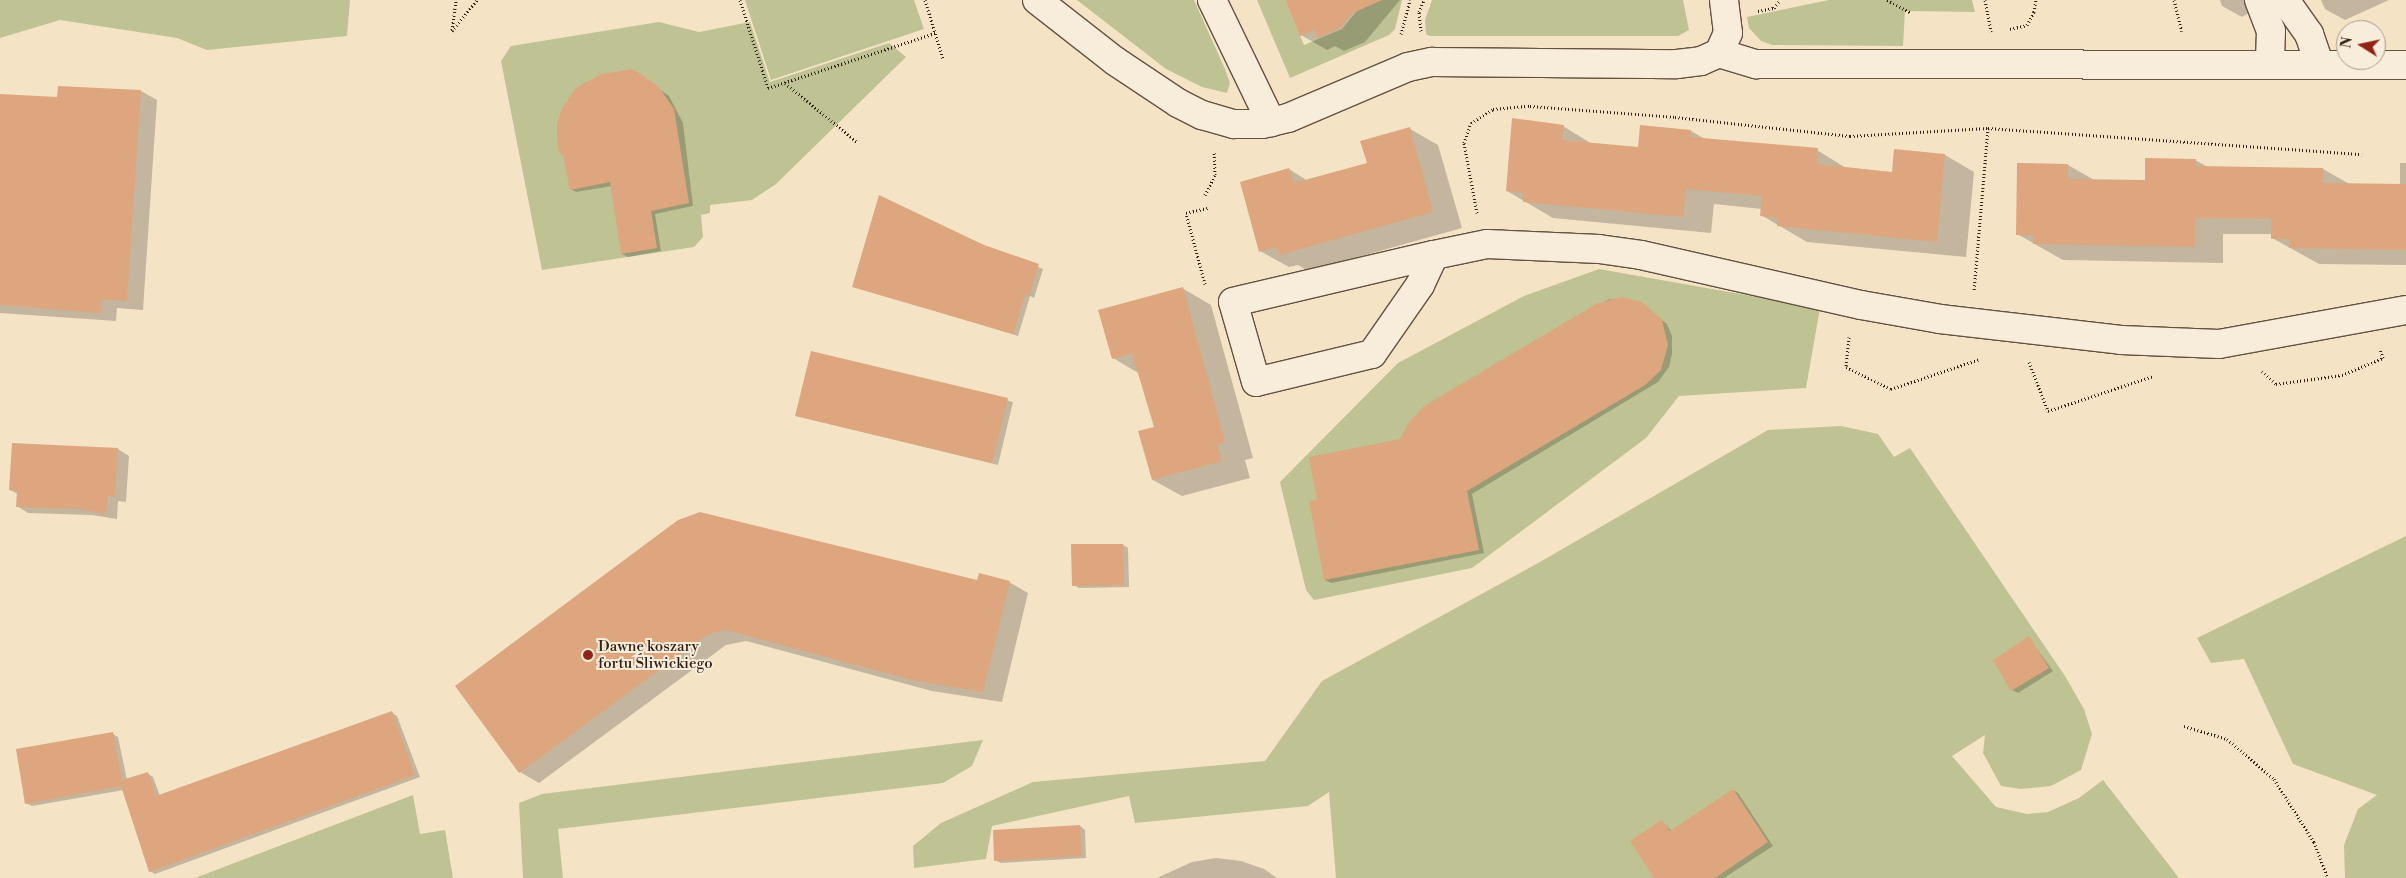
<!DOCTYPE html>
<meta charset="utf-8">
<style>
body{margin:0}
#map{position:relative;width:2406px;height:878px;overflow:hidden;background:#f5e3c6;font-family:"Libre Bodoni",serif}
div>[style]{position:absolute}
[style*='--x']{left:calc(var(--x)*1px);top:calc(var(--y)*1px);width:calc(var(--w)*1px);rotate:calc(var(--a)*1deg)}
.green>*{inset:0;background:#bfc393}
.shadow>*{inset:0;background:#0003}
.building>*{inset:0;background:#dea67e}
.path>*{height:3px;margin-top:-1.5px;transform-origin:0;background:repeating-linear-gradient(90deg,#332016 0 1px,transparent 0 3.5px)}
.roads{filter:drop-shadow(1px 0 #645142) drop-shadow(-1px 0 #645142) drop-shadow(0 1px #645142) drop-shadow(0 -1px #645142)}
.minor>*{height:28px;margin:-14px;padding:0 14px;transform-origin:14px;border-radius:14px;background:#f8edda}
.dots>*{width:14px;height:14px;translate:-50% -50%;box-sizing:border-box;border:2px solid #f8edda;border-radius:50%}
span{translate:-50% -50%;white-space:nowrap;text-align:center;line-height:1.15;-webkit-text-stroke:4px #f8edda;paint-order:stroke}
.poi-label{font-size:15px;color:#332016}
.left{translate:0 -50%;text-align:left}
.north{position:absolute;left:2336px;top:20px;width:50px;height:50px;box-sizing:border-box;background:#f8edda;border:1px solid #a99b8c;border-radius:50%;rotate:280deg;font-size:14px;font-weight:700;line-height:20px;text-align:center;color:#332016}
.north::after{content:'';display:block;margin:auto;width:18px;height:22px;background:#8f2418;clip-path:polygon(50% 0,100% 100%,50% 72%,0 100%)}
</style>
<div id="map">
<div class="green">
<i style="clip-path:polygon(0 0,350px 0,347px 36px,207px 50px,177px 38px,60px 20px,0 38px)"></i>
<i style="clip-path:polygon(745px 0,914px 0,924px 29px,771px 80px)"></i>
<i style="clip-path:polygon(1077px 0,1194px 0,1225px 69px,1230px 83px,1227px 93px,1202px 87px,1166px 69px)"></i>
<i style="clip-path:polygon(1257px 0,1285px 0,1304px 45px,1342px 29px,1366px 0,1402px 0,1395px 29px,1389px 35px,1290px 78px)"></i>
<i style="clip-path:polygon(1432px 0,1683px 0,1689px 30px,1678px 36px,1430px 36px,1426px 34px,1425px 20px)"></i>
<i style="clip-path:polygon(1829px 0,1972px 0,1975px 12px,1905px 11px,1903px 46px,1772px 45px,1761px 41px,1749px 28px,1747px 17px)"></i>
<i style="clip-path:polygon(659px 22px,699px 32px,750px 22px,770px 82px,889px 43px,906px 57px,776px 184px,752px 200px,710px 205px,710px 213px,701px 215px,703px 237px,694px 247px,542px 270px,501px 61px,511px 46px)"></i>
<i style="clip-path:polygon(1599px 269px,1820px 308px,1806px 388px,1679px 396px,1646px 438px,1472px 568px,1314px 600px,1306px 590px,1280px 482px,1398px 363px,1524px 296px)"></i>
<i style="clip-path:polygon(1841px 426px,1878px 434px,1894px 457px,1910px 448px,2065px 676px,2084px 709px,2092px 734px,2081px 770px,2051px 786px,2021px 789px,2001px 786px,1983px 753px,1985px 735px,1952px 756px,1996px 807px,2027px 814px,2048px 812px,2079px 798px,2103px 780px,2179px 878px,1336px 878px,1329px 792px,1308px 806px,1135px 823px,1129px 796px,992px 826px,986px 859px,914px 868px,913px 846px,941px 823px,1033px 782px,1265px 761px,1322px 681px,1540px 562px,1768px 430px)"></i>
<i style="clip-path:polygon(2406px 536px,2406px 878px,2345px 878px,2344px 845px,2358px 809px,2377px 795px,2293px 764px,2244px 659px,2211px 663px,2197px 638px)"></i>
<i style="clip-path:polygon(983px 740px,972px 766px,943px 783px,558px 829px,563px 878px,523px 878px,519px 803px,542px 794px)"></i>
<i style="clip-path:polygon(413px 795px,420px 834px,445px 830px,453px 878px,195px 878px)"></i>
</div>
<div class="shadow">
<i style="clip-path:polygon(1286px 0,1400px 0,1365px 42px,1344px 51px,1335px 46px,1327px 50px,1301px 35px)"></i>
<i style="clip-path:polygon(2220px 0,2270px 0,2242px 17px,2222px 6px)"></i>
<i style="clip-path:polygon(2321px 0,2389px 0,2345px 20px,2325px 9px)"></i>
<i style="clip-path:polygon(639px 74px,669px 96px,683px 123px,693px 206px,655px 214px,661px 251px,628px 257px,622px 254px,612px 186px,576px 192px,571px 189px)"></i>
<i style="clip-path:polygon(141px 91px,157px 100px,143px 310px,117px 308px,116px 321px,0 313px,0 95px,58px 99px)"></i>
<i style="clip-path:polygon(1563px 126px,1592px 144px,1639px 149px,1691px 131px,1705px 139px,1817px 150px,1846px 168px,1893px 173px,1945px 155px,1974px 172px,1966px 257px,1807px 242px,1761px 215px,1762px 209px,1714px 204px,1711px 233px,1553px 218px,1507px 191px)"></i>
<i style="clip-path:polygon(1410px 129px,1438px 145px,1462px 228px,1308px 271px,1298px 265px,1289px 267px,1260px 251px,1289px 169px,1308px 181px,1368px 164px)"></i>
<i style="clip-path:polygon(2195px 160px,2208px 167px,2323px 169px,2351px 185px,2400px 186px,2400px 163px,2406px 163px,2406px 265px,2319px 264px,2272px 238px,2272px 234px,2223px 234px,2223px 263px,2063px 260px,2017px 234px,2068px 165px,2096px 181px,2146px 182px)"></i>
<i style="clip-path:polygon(984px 246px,1043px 269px,1034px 298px,1030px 296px,1018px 336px,853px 286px)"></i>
<i style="clip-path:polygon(1182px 288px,1211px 305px,1253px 458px,1245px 460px,1250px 478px,1182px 496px,1153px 480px,1155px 428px,1140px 374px,1113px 358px)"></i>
<i style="clip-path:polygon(1609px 299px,1642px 304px,1667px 324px,1672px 336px,1672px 354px,1669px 367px,1658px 382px,1472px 494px,1484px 553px,1331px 583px,1325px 580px,1318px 500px,1401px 440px,1424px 407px)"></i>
<i style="clip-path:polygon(812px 353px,1013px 402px,998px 465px,797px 416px)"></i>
<i style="clip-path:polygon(118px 449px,129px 456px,126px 502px,118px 501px,117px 519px,91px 515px,28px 513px,17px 506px,18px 494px,10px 490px)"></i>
<i style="clip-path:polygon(679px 521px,978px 582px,1009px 582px,1028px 593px,1002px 702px,932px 691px,746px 641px,726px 645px,539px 783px,520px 772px,457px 686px)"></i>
<i style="clip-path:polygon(1123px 545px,1128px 548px,1129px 587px,1079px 588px,1074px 585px)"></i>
<i style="clip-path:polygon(2029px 638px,2053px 671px,2018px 693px,2012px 690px)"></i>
<i style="clip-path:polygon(391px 712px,397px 716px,420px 777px,155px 874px,150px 871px,124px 790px,32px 806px,26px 803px,113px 734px,118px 737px,127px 780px,148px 774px,153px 777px,160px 796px)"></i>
<i style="clip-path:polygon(1733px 790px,1738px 793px,1773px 846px,1724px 878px,1656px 878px,1662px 822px,1672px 831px)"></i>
<i style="clip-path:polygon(1080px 826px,1085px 830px,1086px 858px,1001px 863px,995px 860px)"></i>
<i style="clip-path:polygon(1216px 858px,1241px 861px,1264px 869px,1277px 878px,1157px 878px,1192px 862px)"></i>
</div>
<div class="building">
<i style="clip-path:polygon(1285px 0,1382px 0,1353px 13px,1340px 28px,1318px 38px,1314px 30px,1300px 36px)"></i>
<i style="clip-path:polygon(633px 69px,658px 86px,674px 109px,689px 203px,651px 211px,657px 248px,621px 254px,610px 182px,570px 190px,563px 155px,559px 152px,557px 140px,557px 124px,562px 108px,576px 88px,601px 74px)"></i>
<i style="clip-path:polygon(58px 86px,141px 90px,127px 301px,101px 299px,101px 313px,0 305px,0 94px,57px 97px)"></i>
<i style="clip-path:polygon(1512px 118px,1564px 125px,1562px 140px,1638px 147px,1640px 125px,1691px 130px,1691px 137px,1818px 148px,1817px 164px,1892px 172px,1894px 149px,1945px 154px,1937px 242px,1777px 226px,1778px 218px,1760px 216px,1762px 196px,1686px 189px,1683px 217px,1523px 202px,1523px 193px,1506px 191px)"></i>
<i style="clip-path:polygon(1410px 127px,1433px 212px,1279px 255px,1276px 247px,1259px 252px,1240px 182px,1289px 168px,1294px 183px,1367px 163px,1360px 141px)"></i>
<i style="clip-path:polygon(2145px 158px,2196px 159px,2196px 166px,2323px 168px,2323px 183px,2406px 184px,2406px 250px,2289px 248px,2289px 239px,2271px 239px,2271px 219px,2195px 218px,2195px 247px,2033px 244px,2034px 235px,2016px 235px,2017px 163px,2068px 164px,2068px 179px,2145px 180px)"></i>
<i style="clip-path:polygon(879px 195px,984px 245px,1039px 264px,1029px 296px,1025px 294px,1013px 334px,852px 287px)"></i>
<i style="clip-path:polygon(1183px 287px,1225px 442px,1217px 444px,1222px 461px,1152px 480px,1138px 431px,1154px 427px,1132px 353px,1112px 359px,1098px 310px)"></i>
<i style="clip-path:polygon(1622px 297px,1642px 302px,1662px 320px,1668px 345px,1661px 370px,1645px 385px,1467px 491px,1479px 550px,1324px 580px,1309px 501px,1317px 500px,1309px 457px,1400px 439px,1409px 422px,1424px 406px,1598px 303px)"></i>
<i style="clip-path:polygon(811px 351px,1008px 398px,992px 463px,795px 416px)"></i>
<i style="clip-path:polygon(12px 443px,118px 448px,115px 496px,108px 496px,106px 514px,79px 509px,16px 507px,17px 491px,9px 490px)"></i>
<i style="clip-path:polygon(700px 512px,977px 580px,979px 573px,1010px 581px,983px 692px,912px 680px,726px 630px,716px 632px,707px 635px,519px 773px,455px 686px,678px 520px)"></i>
<i style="clip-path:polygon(1071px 544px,1123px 544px,1124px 585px,1072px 586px)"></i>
<i style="clip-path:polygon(2029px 636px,2049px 668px,2011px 691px,1993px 660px)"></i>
<i style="clip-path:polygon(392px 711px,415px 775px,149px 872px,121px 786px,25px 804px,16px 749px,113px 732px,122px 780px,148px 772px,156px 796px)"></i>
<i style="clip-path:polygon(1733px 789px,1768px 842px,1715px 878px,1654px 878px,1630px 841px,1662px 820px,1670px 831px)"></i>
<i style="clip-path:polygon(1080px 825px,1082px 856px,994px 861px,993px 830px)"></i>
</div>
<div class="path">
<i style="--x:740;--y:0;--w:92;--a:72.3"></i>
<i style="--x:768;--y:88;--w:176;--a:-18.2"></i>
<i style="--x:925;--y:0;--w:62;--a:73"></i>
<i style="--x:1887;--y:0;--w:27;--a:28"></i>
<i style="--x:1985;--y:0;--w:32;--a:79"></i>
<i style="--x:2174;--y:0;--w:32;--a:76"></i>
<i style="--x:1758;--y:11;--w:16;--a:-11"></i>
<i style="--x:1774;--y:8;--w:10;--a:-53"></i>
<i style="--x:2010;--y:29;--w:17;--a:-13"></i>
<i style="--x:2027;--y:25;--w:15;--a:-62"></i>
<i style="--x:2034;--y:12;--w:12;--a:-81"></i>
<i style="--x:452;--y:30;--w:30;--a:-82"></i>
<i style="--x:452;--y:31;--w:40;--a:-51"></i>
<i style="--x:1421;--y:31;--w:19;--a:-96"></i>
<i style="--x:1419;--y:12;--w:13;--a:-67"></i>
<i style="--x:1401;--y:34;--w:35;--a:-75"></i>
<i style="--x:785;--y:83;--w:93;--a:39.3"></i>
<i style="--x:1988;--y:128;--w:375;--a:4"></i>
<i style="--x:1205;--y:195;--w:22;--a:-63"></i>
<i style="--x:1215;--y:175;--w:24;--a:-92"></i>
<i style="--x:1477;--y:213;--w:71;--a:-100.5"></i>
<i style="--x:1464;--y:143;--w:21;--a:-71"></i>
<i style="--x:1471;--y:123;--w:26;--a:-32"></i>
<i style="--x:1493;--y:109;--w:37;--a:-5"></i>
<i style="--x:1530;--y:106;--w:145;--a:4.3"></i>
<i style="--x:1675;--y:117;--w:176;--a:6.2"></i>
<i style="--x:1850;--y:136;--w:138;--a:-3.3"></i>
<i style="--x:1988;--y:128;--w:164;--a:94.9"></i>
<i style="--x:1205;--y:284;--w:73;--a:-105"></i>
<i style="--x:1186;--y:213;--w:23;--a:-13"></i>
<i style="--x:1849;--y:337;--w:30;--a:96"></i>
<i style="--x:1846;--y:367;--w:50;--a:26.1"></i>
<i style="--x:1891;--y:389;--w:94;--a:-18.6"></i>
<i style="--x:2029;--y:362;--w:53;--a:68.8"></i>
<i style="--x:2048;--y:411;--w:111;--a:-18.4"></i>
<i style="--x:2262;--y:371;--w:19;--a:43"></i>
<i style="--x:2276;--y:384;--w:67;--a:-7.8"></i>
<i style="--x:2342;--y:375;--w:44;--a:-22.5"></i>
<i style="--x:2383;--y:358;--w:10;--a:-107"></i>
<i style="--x:2184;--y:726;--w:45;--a:16.8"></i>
<i style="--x:2227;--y:739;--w:62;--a:40.4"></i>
<i style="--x:2274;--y:779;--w:75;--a:57.6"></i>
<i style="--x:2314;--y:842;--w:39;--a:69"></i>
</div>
<div class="roads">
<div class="minor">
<i style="--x:1037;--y:0;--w:99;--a:38"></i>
<i style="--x:1115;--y:61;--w:76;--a:33.7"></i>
<i style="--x:1178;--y:103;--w:27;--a:27"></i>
<i style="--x:1202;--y:115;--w:33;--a:16"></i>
<i style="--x:1234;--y:124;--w:28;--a:0"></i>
<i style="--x:1262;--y:124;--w:27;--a:-13"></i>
<i style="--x:1288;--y:118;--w:130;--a:-23"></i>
<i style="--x:1408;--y:67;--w:25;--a:-12"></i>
<i style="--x:1432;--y:62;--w:245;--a:0.5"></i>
<i style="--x:1677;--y:64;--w:24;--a:-7"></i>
<i style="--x:1701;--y:61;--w:20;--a:-24"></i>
<i style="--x:1719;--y:53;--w:22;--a:-66"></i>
<i style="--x:1728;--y:33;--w:33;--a:-97"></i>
<i style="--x:1212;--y:0;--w:136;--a:64.2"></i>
<i style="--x:2259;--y:0;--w:33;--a:69"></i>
<i style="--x:2271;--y:31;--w:32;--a:92"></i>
<i style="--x:2285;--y:0;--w:42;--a:54.8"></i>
<i style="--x:2309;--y:34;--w:31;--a:71"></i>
<i style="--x:1719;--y:53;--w:39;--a:17"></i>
<i style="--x:1756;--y:64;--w:650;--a:0.09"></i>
<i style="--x:1434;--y:255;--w:33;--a:115"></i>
<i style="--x:1420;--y:285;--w:84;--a:124.8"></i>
<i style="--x:1372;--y:354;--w:119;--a:166.4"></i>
<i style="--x:1256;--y:382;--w:83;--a:-106"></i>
<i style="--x:1233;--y:302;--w:206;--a:-13.2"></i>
<i style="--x:1434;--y:255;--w:54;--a:-11.7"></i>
<i style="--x:1487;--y:244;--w:112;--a:2.6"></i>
<i style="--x:1599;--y:249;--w:42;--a:8.1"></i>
<i style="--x:1641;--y:255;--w:226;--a:12.8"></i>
<i style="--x:1861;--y:305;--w:80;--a:10"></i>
<i style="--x:1940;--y:319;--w:182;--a:6.6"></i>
<i style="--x:2121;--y:340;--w:98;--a:2.3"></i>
<i style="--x:2219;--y:344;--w:190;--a:-10.3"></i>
</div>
</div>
<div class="dots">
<i style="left:588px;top:655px;background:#8f2418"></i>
</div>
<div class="poi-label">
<span class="left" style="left:598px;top:655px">Dawne koszary<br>fortu Śliwickiego</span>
</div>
<div class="north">N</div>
</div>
